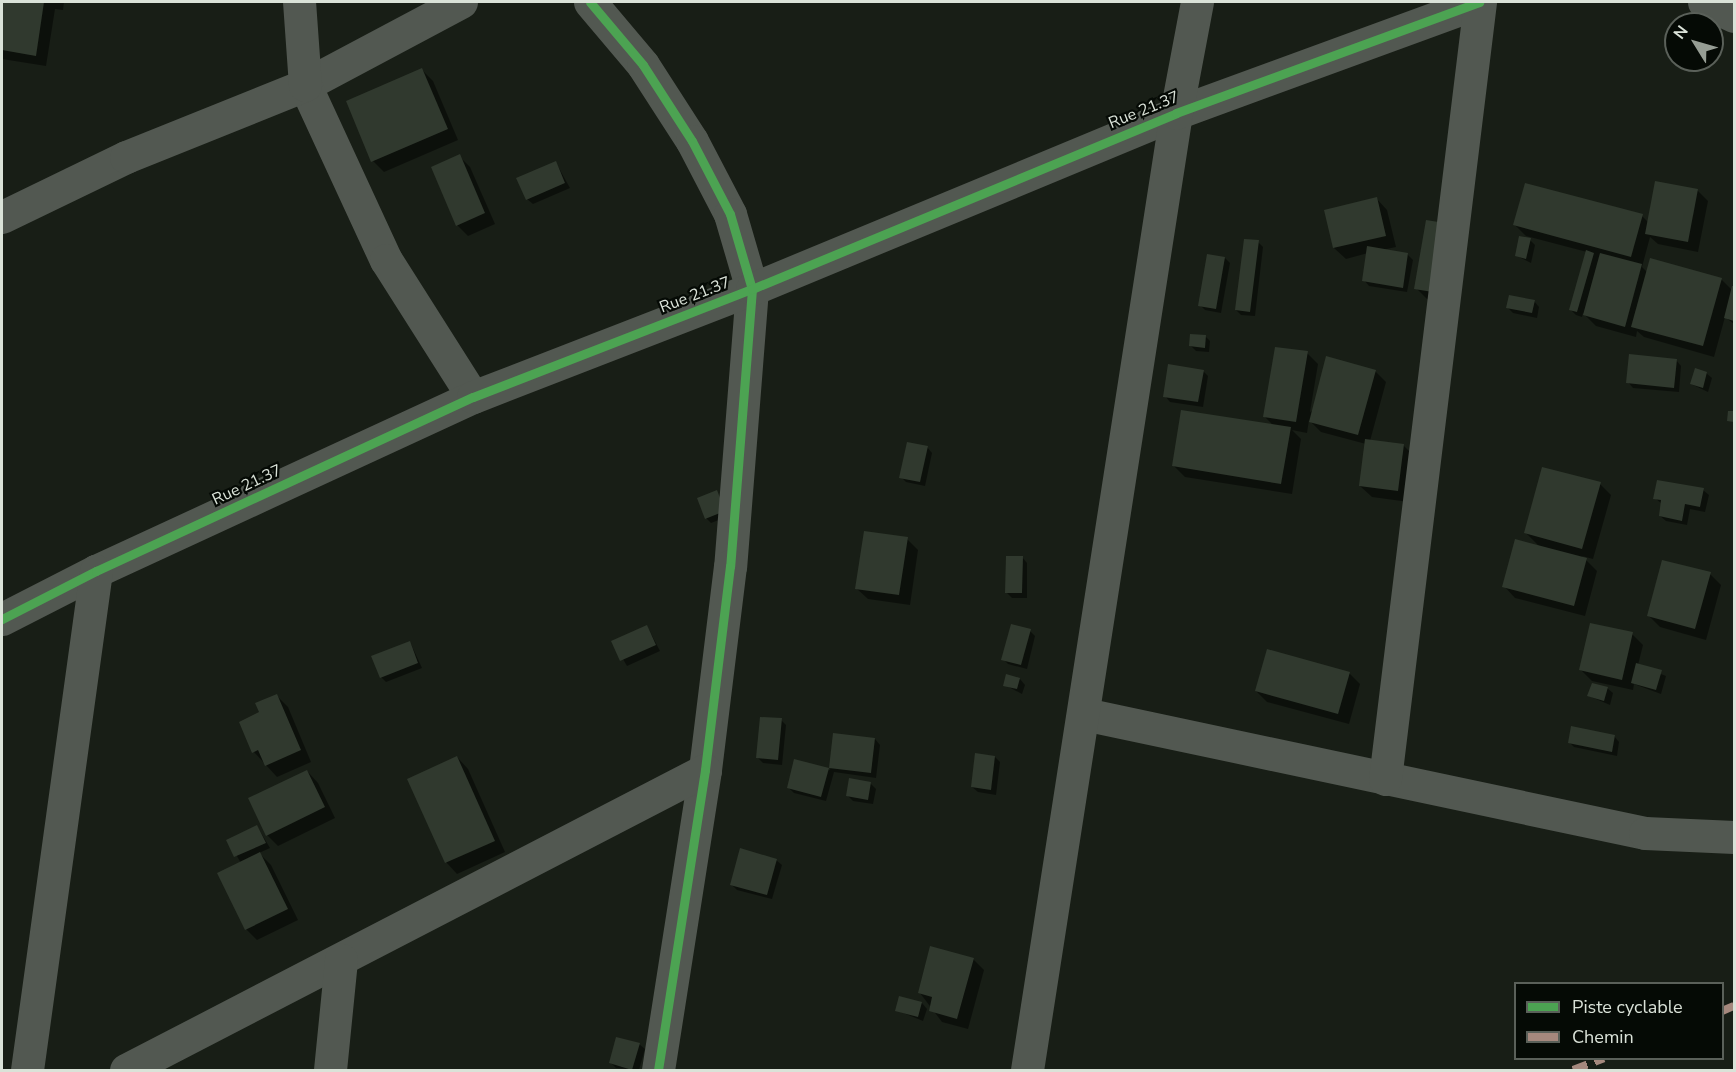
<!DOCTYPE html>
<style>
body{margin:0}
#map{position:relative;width:1736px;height:1072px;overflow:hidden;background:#181e16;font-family:"Nunito Sans",sans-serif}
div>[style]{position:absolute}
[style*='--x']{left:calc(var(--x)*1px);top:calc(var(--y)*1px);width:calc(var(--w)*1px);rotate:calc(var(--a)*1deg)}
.shadow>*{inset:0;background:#0007}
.building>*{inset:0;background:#30392e}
.street>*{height:33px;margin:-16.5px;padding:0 16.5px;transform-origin:16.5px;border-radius:16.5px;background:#525851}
.quiet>*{height:8px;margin-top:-4px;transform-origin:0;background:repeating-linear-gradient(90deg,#a5887d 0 15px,transparent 0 23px)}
.cycleway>*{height:9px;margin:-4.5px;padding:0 4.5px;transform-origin:4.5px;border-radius:4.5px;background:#4ca352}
span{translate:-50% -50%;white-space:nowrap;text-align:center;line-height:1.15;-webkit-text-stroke:4.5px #050a05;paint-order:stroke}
.street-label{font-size:16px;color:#dae2d8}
.frame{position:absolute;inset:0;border:3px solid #dae2d8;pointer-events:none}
.legend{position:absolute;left:1514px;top:982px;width:210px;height:78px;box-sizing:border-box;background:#050a05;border:2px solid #5a6059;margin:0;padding:8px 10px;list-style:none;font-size:18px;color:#dae2d8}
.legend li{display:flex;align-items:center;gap:12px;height:30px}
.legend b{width:30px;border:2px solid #5a6059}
.north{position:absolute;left:1664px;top:12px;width:60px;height:60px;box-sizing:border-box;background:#050a05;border:2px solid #5a6059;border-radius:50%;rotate:307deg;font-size:16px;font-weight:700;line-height:24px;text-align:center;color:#dae2d8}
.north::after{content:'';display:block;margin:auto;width:21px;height:27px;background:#969d94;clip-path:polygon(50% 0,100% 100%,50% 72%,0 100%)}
</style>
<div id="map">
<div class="shadow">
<i style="clip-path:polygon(2px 2px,64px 2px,63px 10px,55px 9px,46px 66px,2px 59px)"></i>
<i style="clip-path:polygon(422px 70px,433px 81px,458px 140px,384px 172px,373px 161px)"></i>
<i style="clip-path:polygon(459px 156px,470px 167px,495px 224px,468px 236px,457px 225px)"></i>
<i style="clip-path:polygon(556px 163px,570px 188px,533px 204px,527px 199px)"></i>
<i style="clip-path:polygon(1697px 190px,1708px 201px,1698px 252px,1658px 244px,1650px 237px,1642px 267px,1647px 272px,1651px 260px,1722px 280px,1733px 291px,1734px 288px,1734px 324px,1725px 317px,1714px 357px,1644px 337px,1637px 331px,1636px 337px,1596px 326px,1583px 313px,1582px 317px,1576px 315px,1571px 310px,1587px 252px,1526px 236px,1515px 225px,1642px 216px,1649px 223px)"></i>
<i style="clip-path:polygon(1376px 198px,1387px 210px,1396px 247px,1382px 250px,1407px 254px,1413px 260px,1407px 292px,1369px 286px,1364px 280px,1368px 253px,1346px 259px,1334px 248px)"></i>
<i style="clip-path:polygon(1427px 222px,1450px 303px,1427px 299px,1416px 288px)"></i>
<i style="clip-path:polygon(1530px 240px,1535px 245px,1531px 263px,1517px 256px)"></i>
<i style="clip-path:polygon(1258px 242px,1263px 247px,1255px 316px,1241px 315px,1236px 310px)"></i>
<i style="clip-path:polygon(1225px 258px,1230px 263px,1221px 313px,1205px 310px,1200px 305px)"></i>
<i style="clip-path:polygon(1534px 301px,1539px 307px,1537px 318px,1513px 313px,1508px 308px)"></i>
<i style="clip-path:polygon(1205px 336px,1210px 341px,1209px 352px,1196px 351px,1191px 346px)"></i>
<i style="clip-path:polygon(1307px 353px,1318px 364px,1310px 412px,1375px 371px,1386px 382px,1370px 441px,1403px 445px,1415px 457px,1409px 502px,1372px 497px,1360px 486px,1366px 444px,1321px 432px,1309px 420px,1307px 433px,1292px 430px,1301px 439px,1292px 494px,1185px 477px,1174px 466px,1273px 425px,1265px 417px)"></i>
<i style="clip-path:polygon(1676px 360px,1681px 366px,1679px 392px,1633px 388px,1628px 382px)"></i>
<i style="clip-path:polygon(1203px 371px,1208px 376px,1203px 407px,1170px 402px,1165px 396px)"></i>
<i style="clip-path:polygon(1706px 373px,1712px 378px,1708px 392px,1691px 384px)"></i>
<i style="clip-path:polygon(927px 447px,932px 453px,925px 486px,906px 482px,901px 477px)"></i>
<i style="clip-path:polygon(1600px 484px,1611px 495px,1593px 559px,1582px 556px,1597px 571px,1585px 616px,1515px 598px,1504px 586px,1541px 548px,1526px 533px)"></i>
<i style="clip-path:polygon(1703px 490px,1709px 495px,1705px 512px,1690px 509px,1687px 525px,1666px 521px,1660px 516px,1662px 504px,1655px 498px)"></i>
<i style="clip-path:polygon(716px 492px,729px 516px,711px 523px,706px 518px)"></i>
<i style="clip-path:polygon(907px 539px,918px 550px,910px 605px,868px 599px,856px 588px)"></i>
<i style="clip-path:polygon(1022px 557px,1027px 563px,1027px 598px,1012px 598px,1006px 592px)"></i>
<i style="clip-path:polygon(1710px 574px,1721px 585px,1706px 640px,1660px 627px,1649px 616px)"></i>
<i style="clip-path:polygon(647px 626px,660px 651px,627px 666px,613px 642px)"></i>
<i style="clip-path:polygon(1030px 631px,1035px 636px,1027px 669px,1008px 664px,1003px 659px)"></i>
<i style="clip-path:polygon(1632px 634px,1643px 645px,1638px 665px,1666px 676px,1661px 694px,1634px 684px,1633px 690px,1592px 681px,1581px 670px)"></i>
<i style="clip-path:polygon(410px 642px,422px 668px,386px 682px,381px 677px)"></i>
<i style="clip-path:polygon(1349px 673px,1360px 684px,1349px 724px,1267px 702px,1256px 691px)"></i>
<i style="clip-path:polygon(1020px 679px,1025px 685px,1022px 694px,1005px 685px)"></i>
<i style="clip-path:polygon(1607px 688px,1613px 693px,1610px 705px,1589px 696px)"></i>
<i style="clip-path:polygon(277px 696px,288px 707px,311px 762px,277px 777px,254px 752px,261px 713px)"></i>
<i style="clip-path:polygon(781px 720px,786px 725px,782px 765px,763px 763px,758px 758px)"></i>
<i style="clip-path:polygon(835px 735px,875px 739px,880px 745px,876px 778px,834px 772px,826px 801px,794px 793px,788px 787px,795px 761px,830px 770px)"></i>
<i style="clip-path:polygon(1614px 736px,1619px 742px,1617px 756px,1574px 747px,1569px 742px)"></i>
<i style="clip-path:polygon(457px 757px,468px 769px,505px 852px,457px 874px,446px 862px,409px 779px)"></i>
<i style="clip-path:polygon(995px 757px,1000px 762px,996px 795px,978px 792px,972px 787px)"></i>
<i style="clip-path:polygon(307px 771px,318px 783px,335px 818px,278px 846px,267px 835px)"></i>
<i style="clip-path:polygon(870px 783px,876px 789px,873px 804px,853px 801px,847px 795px)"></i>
<i style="clip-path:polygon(257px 826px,270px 848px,259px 853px,271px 865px,298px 920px,257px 940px,246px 929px,241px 863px,228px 841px)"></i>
<i style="clip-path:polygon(776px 860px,782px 865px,772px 899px,737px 890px,732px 885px)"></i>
<i style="clip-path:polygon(973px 959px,984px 970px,968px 1029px,942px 1022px,920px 993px)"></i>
<i style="clip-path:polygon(922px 1003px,927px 1009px,923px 1021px,896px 1010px)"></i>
<i style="clip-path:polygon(639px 1044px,645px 1049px,639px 1070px,616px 1068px,611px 1063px)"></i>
</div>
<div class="building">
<i style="clip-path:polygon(2px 2px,44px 2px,36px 56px,2px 50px)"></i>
<i style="clip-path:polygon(422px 68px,448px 129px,371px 162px,346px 101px)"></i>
<i style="clip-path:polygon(460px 154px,485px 213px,456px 226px,431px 167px)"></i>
<i style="clip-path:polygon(556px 161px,565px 183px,526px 200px,516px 178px)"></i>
<i style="clip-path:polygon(1655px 181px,1698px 189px,1688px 242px,1645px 234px)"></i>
<i style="clip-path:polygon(1525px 183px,1643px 214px,1631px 257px,1513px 225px)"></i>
<i style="clip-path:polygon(1377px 197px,1386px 236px,1333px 248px,1324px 210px)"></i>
<i style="clip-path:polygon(1426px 220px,1451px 224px,1439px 293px,1414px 289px)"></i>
<i style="clip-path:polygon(1519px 236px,1531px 238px,1526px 259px,1515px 256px)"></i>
<i style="clip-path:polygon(1244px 239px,1259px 240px,1250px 312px,1235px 310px)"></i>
<i style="clip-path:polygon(1367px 246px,1408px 253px,1403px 288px,1362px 281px)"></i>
<i style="clip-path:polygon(1586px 250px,1594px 253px,1577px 312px,1569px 310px)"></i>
<i style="clip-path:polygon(1600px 253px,1642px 264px,1625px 327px,1583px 315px)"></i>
<i style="clip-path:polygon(1207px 254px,1225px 257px,1216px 309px,1198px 306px)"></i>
<i style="clip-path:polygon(1650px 258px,1722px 278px,1703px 346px,1631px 327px)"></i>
<i style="clip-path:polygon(1732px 286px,1734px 286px,1734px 321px,1724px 318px)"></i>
<i style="clip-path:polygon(1509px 295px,1535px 300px,1532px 313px,1506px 308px)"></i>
<i style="clip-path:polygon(1190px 334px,1206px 335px,1205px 348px,1189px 346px)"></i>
<i style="clip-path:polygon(1275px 347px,1308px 351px,1296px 422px,1263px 417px)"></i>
<i style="clip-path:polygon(1629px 354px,1677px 359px,1674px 388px,1626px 383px)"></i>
<i style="clip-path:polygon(1326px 356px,1376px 370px,1358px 435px,1309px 422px)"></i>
<i style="clip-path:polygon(1168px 364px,1204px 370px,1198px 402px,1163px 397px)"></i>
<i style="clip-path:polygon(1695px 368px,1707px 372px,1703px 388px,1690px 384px)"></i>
<i style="clip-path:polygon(1181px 410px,1291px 427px,1281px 484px,1172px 466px)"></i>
<i style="clip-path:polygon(1728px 411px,1734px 411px,1734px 422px,1727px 421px)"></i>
<i style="clip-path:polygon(1365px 439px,1404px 444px,1398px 491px,1359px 486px)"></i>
<i style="clip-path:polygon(907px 442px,928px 446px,920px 482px,899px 478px)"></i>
<i style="clip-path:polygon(1542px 467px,1601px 482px,1582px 549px,1524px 533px)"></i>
<i style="clip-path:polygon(1657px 480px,1704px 488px,1700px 507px,1685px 504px,1682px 521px,1659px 516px,1661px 500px,1653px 499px)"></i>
<i style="clip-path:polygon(717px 490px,725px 511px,705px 519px,697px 498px)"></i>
<i style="clip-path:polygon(864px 531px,908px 537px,899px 595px,855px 589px)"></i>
<i style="clip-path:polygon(1515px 539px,1587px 558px,1574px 606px,1502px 587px)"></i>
<i style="clip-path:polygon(1006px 556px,1023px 556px,1022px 593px,1005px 593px)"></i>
<i style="clip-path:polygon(1662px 560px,1711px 572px,1695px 629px,1647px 616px)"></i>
<i style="clip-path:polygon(1590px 623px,1633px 632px,1622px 680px,1579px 670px)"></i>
<i style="clip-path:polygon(1011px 624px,1031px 629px,1021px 665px,1001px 660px)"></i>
<i style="clip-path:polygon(647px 625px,656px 645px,620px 661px,611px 641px)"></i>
<i style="clip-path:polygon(410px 641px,418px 663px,380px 678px,371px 656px)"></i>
<i style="clip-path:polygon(1267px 649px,1350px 672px,1338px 714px,1255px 691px)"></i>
<i style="clip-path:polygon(1636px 663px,1662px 670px,1656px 690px,1631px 683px)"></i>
<i style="clip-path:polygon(1006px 674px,1020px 678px,1017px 689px,1003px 686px)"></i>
<i style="clip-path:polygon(1592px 683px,1608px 687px,1604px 701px,1587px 696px)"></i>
<i style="clip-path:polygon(277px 694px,301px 750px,265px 766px,258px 750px,252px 753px,239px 722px,259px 712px,255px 703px)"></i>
<i style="clip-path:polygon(760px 717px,782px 718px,778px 760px,756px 758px)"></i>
<i style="clip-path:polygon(1571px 726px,1615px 735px,1612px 752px,1568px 743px)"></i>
<i style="clip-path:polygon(833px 733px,875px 738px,871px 773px,829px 768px)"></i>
<i style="clip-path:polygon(975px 753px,995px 756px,991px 790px,971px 787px)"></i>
<i style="clip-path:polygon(457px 756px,495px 841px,445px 863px,407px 779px)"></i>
<i style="clip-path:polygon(794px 759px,829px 768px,821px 797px,787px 788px)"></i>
<i style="clip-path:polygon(307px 770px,325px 807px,266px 836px,248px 798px)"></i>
<i style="clip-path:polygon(849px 778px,871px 782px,868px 800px,846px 796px)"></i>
<i style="clip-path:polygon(257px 825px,266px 843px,234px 857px,226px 840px)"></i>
<i style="clip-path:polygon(740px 848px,777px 859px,767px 895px,730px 885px)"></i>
<i style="clip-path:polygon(260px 852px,288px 909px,245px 930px,217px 873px)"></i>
<i style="clip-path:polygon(930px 946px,974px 958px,957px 1019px,929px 1011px,932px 997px,918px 993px)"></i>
<i style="clip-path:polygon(899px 996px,922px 1002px,918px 1017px,895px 1011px)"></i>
<i style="clip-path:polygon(616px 1037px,640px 1043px,632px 1070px,609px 1063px)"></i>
</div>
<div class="street">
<i style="--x:461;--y:2;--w:177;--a:152"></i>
<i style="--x:305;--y:85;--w:193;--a:65.2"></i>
<i style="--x:386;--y:260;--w:162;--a:57.6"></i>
<i style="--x:590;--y:2;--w:82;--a:49.9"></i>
<i style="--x:643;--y:65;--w:90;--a:57.2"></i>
<i style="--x:692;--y:141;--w:82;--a:62.5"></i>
<i style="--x:730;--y:214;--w:78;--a:73.7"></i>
<i style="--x:752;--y:289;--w:278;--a:94.5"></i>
<i style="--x:730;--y:566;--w:206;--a:97"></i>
<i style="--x:705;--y:770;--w:304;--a:98.9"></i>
<i style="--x:1704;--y:2;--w:33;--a:25"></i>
<i style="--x:2;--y:217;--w:138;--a:-25.8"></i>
<i style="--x:126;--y:157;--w:193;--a:-21.9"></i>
<i style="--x:305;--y:85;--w:83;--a:-94.1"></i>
<i style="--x:2;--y:619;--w:106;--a:-27.1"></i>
<i style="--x:96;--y:571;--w:415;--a:-24.8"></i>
<i style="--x:473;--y:397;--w:299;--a:-21.2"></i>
<i style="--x:752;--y:289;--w:459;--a:-22.5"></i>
<i style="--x:1176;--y:113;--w:323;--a:-20.1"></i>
<i style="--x:1084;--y:714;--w:573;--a:11.98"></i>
<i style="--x:1645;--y:833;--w:89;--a:2.6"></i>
<i style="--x:1385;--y:779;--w:783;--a:-83.03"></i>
<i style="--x:27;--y:1070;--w:504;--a:-82.13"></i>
<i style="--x:126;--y:1070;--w:652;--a:-27.39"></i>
<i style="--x:330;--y:1070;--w:111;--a:-84.3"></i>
<i style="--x:1027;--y:1070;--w:969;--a:-81.15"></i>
<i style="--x:1176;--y:113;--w:113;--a:-79.3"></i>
</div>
<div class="quiet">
<i style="--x:1722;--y:1011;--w:13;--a:-23"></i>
<i style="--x:1573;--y:1070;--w:33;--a:-21"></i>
</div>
<div class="cycleway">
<i style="--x:590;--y:2;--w:82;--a:49.9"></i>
<i style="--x:643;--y:65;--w:90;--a:57.2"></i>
<i style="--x:692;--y:141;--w:82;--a:62.5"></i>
<i style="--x:730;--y:214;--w:78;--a:73.7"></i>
<i style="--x:752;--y:289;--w:278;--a:94.5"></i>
<i style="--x:730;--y:566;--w:206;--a:97"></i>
<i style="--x:705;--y:770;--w:304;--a:98.9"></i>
<i style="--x:2;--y:619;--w:106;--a:-27.1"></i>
<i style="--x:96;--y:571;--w:415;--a:-24.8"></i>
<i style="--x:473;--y:397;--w:299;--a:-21.2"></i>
<i style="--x:752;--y:289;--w:459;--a:-22.5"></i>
<i style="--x:1176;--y:113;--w:323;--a:-20.1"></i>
</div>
<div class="street-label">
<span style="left:1144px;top:110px;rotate:-22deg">Rue 21.37</span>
<span style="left:695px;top:295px;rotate:-21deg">Rue 21.37</span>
<span style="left:247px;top:485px;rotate:-25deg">Rue 21.37</span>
</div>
<div class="frame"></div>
<ul class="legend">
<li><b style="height:8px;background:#4ca352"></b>Piste cyclable</li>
<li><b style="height:8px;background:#a5887d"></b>Chemin</li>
</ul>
<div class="north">N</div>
</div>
